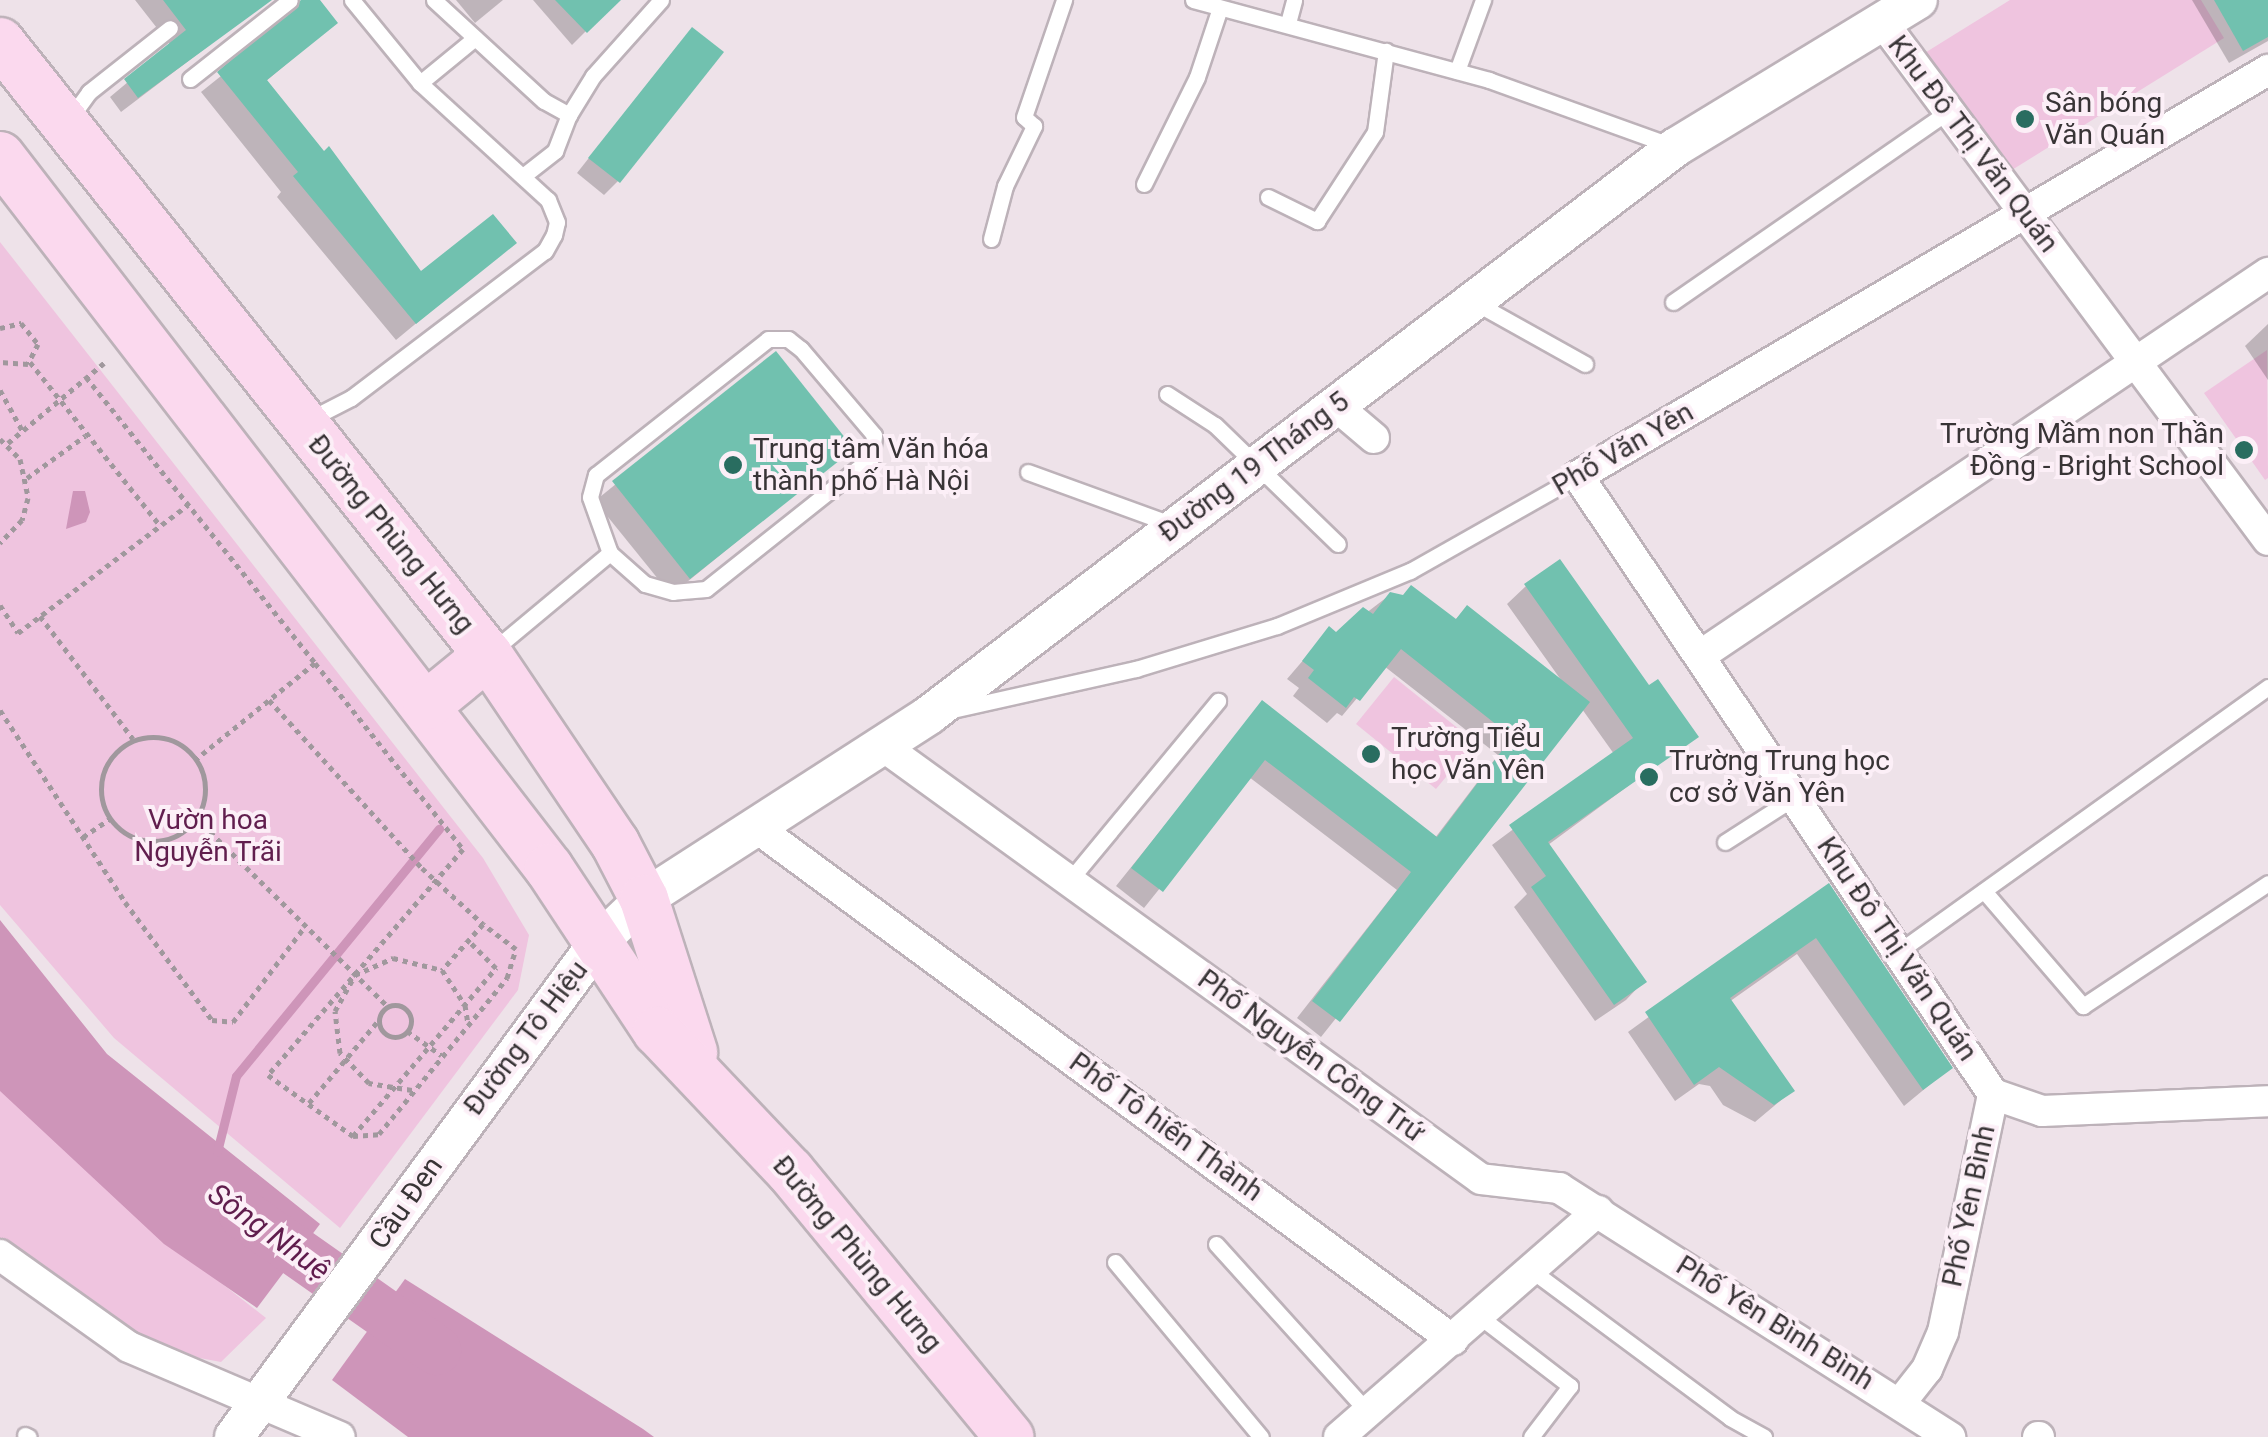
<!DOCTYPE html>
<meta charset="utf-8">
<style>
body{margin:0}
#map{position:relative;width:2268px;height:1437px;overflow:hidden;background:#eee2e9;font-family:Roboto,sans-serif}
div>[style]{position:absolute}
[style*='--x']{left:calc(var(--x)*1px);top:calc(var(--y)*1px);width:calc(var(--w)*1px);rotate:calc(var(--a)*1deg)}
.green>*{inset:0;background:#efc4df}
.water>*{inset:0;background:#ce95b9}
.shadow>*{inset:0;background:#0003}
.stream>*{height:9px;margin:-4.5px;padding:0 4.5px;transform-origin:4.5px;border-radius:4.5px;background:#ce95b9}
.river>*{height:50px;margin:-25px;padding:0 25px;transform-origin:25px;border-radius:25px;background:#ce95b9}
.building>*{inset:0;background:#71c1af}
.path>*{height:5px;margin-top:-2.5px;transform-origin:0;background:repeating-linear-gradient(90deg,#a0989d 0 5px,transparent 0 10px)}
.path>.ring{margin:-2.5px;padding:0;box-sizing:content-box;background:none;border:5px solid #a0989d;border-radius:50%}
.roads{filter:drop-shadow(2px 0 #bdb2b9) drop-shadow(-2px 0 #bdb2b9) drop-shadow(0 2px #bdb2b9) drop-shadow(0 -2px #bdb2b9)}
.service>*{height:15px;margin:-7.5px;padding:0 7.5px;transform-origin:7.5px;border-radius:7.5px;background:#fff}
.minor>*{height:30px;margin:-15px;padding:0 15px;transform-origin:15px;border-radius:15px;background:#fff}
.tertiary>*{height:38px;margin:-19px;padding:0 19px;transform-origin:19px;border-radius:19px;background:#fff}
.primary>*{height:48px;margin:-24px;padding:0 24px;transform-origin:24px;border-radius:24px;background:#fbd9ee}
.dots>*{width:28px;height:28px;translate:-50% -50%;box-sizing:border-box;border:5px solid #fceff7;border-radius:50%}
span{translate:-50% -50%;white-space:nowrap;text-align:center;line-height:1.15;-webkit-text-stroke:8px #fceff7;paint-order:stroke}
.poi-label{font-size:28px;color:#383436}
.left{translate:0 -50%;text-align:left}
.right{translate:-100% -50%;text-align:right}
.street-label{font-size:28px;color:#383436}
.park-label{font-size:28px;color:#611e4e}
.water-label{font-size:30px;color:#601d4d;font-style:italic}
</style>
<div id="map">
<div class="green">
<i style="clip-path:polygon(2010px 0,2201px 0,2224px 38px,1999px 178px,1915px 59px)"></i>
<i style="clip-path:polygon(0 242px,483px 858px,529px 935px,518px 990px,340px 1228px,114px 1038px,0 905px)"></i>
<i style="clip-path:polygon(2267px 350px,2268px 478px,2265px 480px,2204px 393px)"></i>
<i style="clip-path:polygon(1394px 677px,1475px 742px,1436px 789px,1356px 724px)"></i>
<i style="clip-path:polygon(0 1088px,174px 1246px,266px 1318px,221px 1362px,135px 1346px,0 1243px)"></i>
</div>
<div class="water">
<i style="clip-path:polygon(73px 491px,85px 491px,90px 512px,86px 522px,66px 529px)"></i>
<i style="clip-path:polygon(0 920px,107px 1054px,320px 1224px,257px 1308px,164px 1244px,0 1091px)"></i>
<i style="clip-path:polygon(405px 1279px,643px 1429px,654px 1437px,408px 1437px,332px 1380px)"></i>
</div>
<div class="shadow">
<i style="clip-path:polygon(135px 0,269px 0,121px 112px,110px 97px,171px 46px)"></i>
<i style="clip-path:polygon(316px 0,335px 23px,265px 82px,420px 275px,513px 243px,396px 340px,277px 197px,281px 192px,201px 92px)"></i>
<i style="clip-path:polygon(456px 0,503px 0,475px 23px)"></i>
<i style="clip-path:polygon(533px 0,617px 0,572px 45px)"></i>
<i style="clip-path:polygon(2192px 0,2268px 0,2268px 41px,2229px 63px)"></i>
<i style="clip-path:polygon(679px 44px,618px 181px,604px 195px,577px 173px)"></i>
<i style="clip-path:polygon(2268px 324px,2268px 380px,2245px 346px)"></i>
<i style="clip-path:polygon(776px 354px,851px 449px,671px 595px,595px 501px)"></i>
<i style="clip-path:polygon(1526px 586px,1696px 736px,1548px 845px,1644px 981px,1626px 1000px,1595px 1021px,1514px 907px,1527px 894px,1492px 845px,1614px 754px,1582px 709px,1321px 1037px,1297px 1018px,1397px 890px,1249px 777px,1144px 908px,1116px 886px,1262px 704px,1435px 838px,1498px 755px,1384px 666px,1342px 716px,1337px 713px,1327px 723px,1293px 696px,1299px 688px,1287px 679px,1329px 630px,1336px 636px,1391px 594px,1454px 621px,1467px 608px,1561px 680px,1507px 604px)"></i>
<i style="clip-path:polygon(1828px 887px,1950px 1068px,1904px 1106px,1797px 954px,1729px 1002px,1792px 1091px,1755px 1122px,1723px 1105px,1710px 1086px,1699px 1084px,1675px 1101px,1628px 1032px)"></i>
</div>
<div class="stream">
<i style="--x:217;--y:1152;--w:78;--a:-76"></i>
<i style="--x:236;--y:1076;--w:320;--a:-50.6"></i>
</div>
<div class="river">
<i style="--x:244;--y:1215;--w:235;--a:35.1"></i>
</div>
<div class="building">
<i style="clip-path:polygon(163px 0,272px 0,138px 98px,124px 79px,186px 30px)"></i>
<i style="clip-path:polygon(301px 0,320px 0,338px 23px,267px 80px,324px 151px,329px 146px,421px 271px,493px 214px,517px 243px,416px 324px,293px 176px,298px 172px,217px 72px)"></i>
<i style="clip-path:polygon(555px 0,621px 0,587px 33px)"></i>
<i style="clip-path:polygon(2214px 0,2268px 0,2268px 37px,2243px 51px)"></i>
<i style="clip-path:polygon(692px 27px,724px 52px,620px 183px,588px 158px)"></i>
<i style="clip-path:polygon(776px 351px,854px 449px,690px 579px,612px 481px)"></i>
<i style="clip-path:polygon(1560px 559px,1649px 685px,1658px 679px,1699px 737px,1548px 842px,1647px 982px,1614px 1005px,1531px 887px,1546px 876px,1509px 825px,1633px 738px,1524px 584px)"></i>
<i style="clip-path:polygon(1411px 585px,1456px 619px,1467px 605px,1590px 702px,1340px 1022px,1312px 1001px,1411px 872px,1265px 760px,1163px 892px,1131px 868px,1262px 700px,1437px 837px,1512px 737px,1401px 649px,1360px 701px,1354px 697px,1346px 708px,1308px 678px,1314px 670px,1302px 661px,1329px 626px,1336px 632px,1363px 607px,1373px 614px,1390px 592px,1403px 595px)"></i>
<i style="clip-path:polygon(1829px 883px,1953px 1068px,1923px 1090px,1816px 938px,1730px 998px,1795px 1091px,1774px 1105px,1719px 1067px,1694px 1085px,1645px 1012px)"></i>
</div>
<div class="path">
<i style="--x:0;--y:328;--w:22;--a:-13"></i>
<i style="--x:21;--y:323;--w:27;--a:51"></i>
<i style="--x:38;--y:344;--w:22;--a:117"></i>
<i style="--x:28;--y:364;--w:28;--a:-176"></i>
<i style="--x:30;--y:362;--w:207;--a:51.5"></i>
<i style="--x:86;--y:377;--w:366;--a:51.3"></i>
<i style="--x:315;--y:663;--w:153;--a:141.1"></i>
<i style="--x:0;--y:390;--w:46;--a:61.2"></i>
<i style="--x:0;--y:439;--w:28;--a:45"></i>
<i style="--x:20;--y:459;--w:40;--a:78"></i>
<i style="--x:28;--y:498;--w:23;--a:105"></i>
<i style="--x:22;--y:520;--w:32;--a:134"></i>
<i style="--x:8;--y:443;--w:125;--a:-39.8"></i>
<i style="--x:27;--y:478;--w:72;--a:-35.9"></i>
<i style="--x:0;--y:605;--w:33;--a:57"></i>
<i style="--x:18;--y:633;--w:213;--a:-37"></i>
<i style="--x:40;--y:616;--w:154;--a:52.9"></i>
<i style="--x:315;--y:663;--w:238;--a:51.5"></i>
<i style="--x:463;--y:849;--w:298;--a:130.8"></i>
<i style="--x:268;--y:1075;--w:105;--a:35.7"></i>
<i style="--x:353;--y:1136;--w:26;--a:-4"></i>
<i style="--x:379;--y:1134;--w:202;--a:-50.6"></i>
<i style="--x:507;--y:978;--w:30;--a:-73"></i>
<i style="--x:516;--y:949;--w:41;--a:-142.9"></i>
<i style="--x:483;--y:924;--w:62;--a:131.7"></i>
<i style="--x:269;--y:700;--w:227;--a:47.7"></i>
<i style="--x:422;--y:868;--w:83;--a:42.6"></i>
<i style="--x:0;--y:710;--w:229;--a:56.9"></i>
<i style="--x:125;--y:902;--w:147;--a:53.6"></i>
<i style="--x:212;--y:1020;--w:21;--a:5"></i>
<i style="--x:233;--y:1022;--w:116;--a:-53"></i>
<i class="ring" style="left:101px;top:737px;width:99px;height:99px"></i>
<i style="--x:196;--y:818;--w:269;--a:44.5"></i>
<i style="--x:83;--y:837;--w:32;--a:-34"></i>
<i class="ring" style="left:379px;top:1005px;width:27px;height:27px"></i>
<i style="--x:407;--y:1031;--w:42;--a:35.2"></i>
<i style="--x:412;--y:1090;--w:44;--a:-170.8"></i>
<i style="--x:369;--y:1083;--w:42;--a:-134"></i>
<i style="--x:340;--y:1053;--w:42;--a:-96.8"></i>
<i style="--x:335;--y:1011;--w:41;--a:-60.9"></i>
<i style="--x:355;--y:975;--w:42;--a:-24.1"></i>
<i style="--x:393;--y:958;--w:50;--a:13.8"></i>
<i style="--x:442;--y:970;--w:42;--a:56.7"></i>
<i style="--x:465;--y:1005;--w:20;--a:81"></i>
<i style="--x:309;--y:1103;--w:109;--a:-49.9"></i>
<i style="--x:353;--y:1136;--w:221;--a:-49.6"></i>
<i style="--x:496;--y:968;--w:40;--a:-135"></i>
</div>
<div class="roads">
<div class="service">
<i style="--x:352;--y:0;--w:107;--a:50.7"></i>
<i style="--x:420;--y:83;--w:71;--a:-39.3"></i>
<i style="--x:434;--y:0;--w:149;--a:42.6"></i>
<i style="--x:544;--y:101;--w:29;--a:29"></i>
<i style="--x:569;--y:115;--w:46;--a:-58.4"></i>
<i style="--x:593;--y:76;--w:102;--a:-48.2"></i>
<i style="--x:1193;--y:0;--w:307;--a:15.1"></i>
<i style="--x:1489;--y:80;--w:195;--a:19.8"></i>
<i style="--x:1288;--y:23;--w:24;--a:-75"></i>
<i style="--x:1457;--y:71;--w:76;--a:-69.9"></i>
<i style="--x:190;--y:79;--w:127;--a:-38.3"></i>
<i style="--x:68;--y:121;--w:36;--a:-54"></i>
<i style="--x:89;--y:92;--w:103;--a:-38.3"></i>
<i style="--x:523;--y:176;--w:41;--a:-38"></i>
<i style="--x:555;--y:151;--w:39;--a:-69"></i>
<i style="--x:1144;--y:184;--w:119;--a:-63.6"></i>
<i style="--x:1197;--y:77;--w:73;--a:-71.6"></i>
<i style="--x:1268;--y:197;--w:55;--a:26.1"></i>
<i style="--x:1317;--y:221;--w:106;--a:-56.9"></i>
<i style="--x:1375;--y:132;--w:82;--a:-82.3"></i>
<i style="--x:991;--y:239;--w:55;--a:-75.2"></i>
<i style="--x:1005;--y:186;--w:67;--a:-64.2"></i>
<i style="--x:1034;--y:126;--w:13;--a:-138"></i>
<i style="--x:1024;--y:117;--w:124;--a:-71.1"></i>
<i style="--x:1673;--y:302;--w:336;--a:-34.7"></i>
<i style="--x:1476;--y:303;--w:125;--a:29.2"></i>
<i style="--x:1167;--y:394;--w:57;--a:32.9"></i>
<i style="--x:1215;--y:425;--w:171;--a:44.1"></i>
<i style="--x:310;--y:419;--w:46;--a:-27.1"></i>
<i style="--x:351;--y:398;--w:243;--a:-37.2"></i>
<i style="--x:545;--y:251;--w:18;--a:-61"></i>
<i style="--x:554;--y:235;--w:13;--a:-77"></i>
<i style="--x:557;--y:222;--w:24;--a:-112"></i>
<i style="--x:548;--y:200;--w:173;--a:-137.6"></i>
<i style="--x:1028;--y:472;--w:155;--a:20"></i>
<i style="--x:491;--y:652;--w:155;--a:-39.8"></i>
<i style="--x:610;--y:553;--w:59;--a:-109.7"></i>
<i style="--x:590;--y:497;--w:23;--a:-75"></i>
<i style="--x:596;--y:475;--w:219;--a:-38.3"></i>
<i style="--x:768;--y:339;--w:20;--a:0"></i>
<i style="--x:788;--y:339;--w:16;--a:38"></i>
<i style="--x:801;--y:349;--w:113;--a:49.7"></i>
<i style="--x:874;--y:435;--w:22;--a:95"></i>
<i style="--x:872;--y:457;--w:212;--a:141.5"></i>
<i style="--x:706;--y:589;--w:33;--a:175"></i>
<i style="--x:673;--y:592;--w:29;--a:-164"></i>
<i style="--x:645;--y:584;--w:47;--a:-138.5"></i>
<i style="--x:952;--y:710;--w:189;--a:-12.6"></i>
<i style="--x:1136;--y:669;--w:147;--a:-17"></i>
<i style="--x:1277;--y:626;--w:144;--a:-22.5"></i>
<i style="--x:1410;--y:571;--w:193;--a:-29.5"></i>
<i style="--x:1725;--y:842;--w:83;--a:-32.7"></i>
<i style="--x:1069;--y:881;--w:234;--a:-50.4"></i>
<i style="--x:1984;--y:891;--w:152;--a:49.3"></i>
<i style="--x:2083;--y:1006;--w:222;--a:-33.6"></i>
<i style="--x:1898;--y:952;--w:455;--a:-35.6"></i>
<i style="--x:1216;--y:1244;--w:227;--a:47.9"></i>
<i style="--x:1115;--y:1262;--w:228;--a:50.2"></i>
<i style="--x:1527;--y:1267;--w:253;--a:36.6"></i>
<i style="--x:1730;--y:1418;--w:39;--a:29"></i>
<i style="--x:1479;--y:1316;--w:115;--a:37.6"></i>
<i style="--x:1570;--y:1386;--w:64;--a:127.4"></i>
<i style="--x:25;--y:1435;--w:4;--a:27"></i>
</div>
<div class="minor">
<i style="--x:1884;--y:24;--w:643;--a:53.34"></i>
<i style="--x:1335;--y:405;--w:51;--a:40.2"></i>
<i style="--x:1701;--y:655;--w:684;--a:-33.97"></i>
<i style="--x:883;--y:746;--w:738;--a:35.91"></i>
<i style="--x:1481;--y:1179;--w:79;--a:6.6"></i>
<i style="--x:1559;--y:1188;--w:464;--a:32.5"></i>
<i style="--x:757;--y:828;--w:864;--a:36.34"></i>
<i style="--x:1993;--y:1094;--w:744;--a:-123.88"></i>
<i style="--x:1578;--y:476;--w:801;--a:-30.47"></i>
<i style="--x:1993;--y:1094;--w:52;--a:19.1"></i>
<i style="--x:2042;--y:1111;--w:226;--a:-2.5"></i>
<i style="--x:0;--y:1255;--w:158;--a:35.5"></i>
<i style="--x:129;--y:1347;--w:229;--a:23.1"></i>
<i style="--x:1901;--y:1402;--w:42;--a:-51.8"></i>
<i style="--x:1927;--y:1369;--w:40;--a:-66.6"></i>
<i style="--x:1943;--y:1332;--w:243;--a:-78.1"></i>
<i style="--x:1339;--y:1437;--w:344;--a:-41.1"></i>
<i style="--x:2038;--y:1437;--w:1;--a:0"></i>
</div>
<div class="tertiary">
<i style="--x:234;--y:1437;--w:612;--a:-53.64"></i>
<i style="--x:597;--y:944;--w:65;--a:-43.8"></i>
<i style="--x:644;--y:899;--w:339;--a:-32.8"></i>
<i style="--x:929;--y:715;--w:938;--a:-37.25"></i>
<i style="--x:1676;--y:147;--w:283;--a:-31.3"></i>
</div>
<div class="primary">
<i style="--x:0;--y:42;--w:784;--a:51.48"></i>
<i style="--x:488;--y:655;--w:227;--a:56"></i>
<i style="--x:615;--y:843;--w:63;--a:62.6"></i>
<i style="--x:644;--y:899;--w:161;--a:72.2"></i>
<i style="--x:0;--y:156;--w:899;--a:52.37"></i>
<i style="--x:549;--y:868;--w:196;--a:56.5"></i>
<i style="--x:657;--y:1031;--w:193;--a:46.5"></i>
<i style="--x:790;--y:1171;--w:345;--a:50.5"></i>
<i style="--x:427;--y:705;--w:79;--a:-39.3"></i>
</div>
</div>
<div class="dots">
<i style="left:2025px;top:119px;background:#296d60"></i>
<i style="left:2244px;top:450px;background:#296d60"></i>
<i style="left:733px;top:465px;background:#296d60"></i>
<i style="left:1371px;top:754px;background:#296d60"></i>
<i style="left:1649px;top:777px;background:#296d60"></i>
</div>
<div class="poi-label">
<span class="left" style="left:2045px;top:119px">Sân bóng<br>Văn Quán</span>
<span class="right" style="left:2224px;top:450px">Trường Mầm non Thần<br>Đồng - Bright School</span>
<span class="left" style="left:753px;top:465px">Trung tâm Văn hóa<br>thành phố Hà Nội</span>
<span class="left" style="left:1391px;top:754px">Trường Tiểu<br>học Văn Yên</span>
<span class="left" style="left:1669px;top:777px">Trường Trung học<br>cơ sở Văn Yên</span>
</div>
<div class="street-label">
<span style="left:1973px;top:144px;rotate:53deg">Khu Đô Thị Văn Quán</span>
<span style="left:1623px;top:449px;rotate:-30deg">Phố Văn Yên</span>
<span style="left:1254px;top:467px;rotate:-37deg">Đường 19 Tháng 5</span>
<span style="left:391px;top:534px;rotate:51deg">Đường Phùng Hưng</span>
<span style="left:1897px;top:949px;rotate:56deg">Khu Đô Thị Văn Quán</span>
<span style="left:526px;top:1038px;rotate:-53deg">Đường Tô Hiệu</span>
<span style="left:1311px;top:1056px;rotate:36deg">Phố Nguyễn Công Trứ</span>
<span style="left:1166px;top:1127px;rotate:36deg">Phố Tô hiến Thành</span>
<span style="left:406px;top:1203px;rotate:-55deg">Cầu Đen</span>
<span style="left:1969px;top:1206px;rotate:-78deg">Phố Yên Bình</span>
<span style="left:857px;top:1254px;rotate:50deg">Đường Phùng Hưng</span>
<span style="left:1775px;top:1323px;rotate:32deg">Phố Yên Bình Bình</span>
</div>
<div class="park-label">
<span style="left:208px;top:836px">Vườn hoa<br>Nguyễn Trãi</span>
</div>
<div class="water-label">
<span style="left:269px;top:1232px;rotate:36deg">Sông Nhuệ</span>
</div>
</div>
